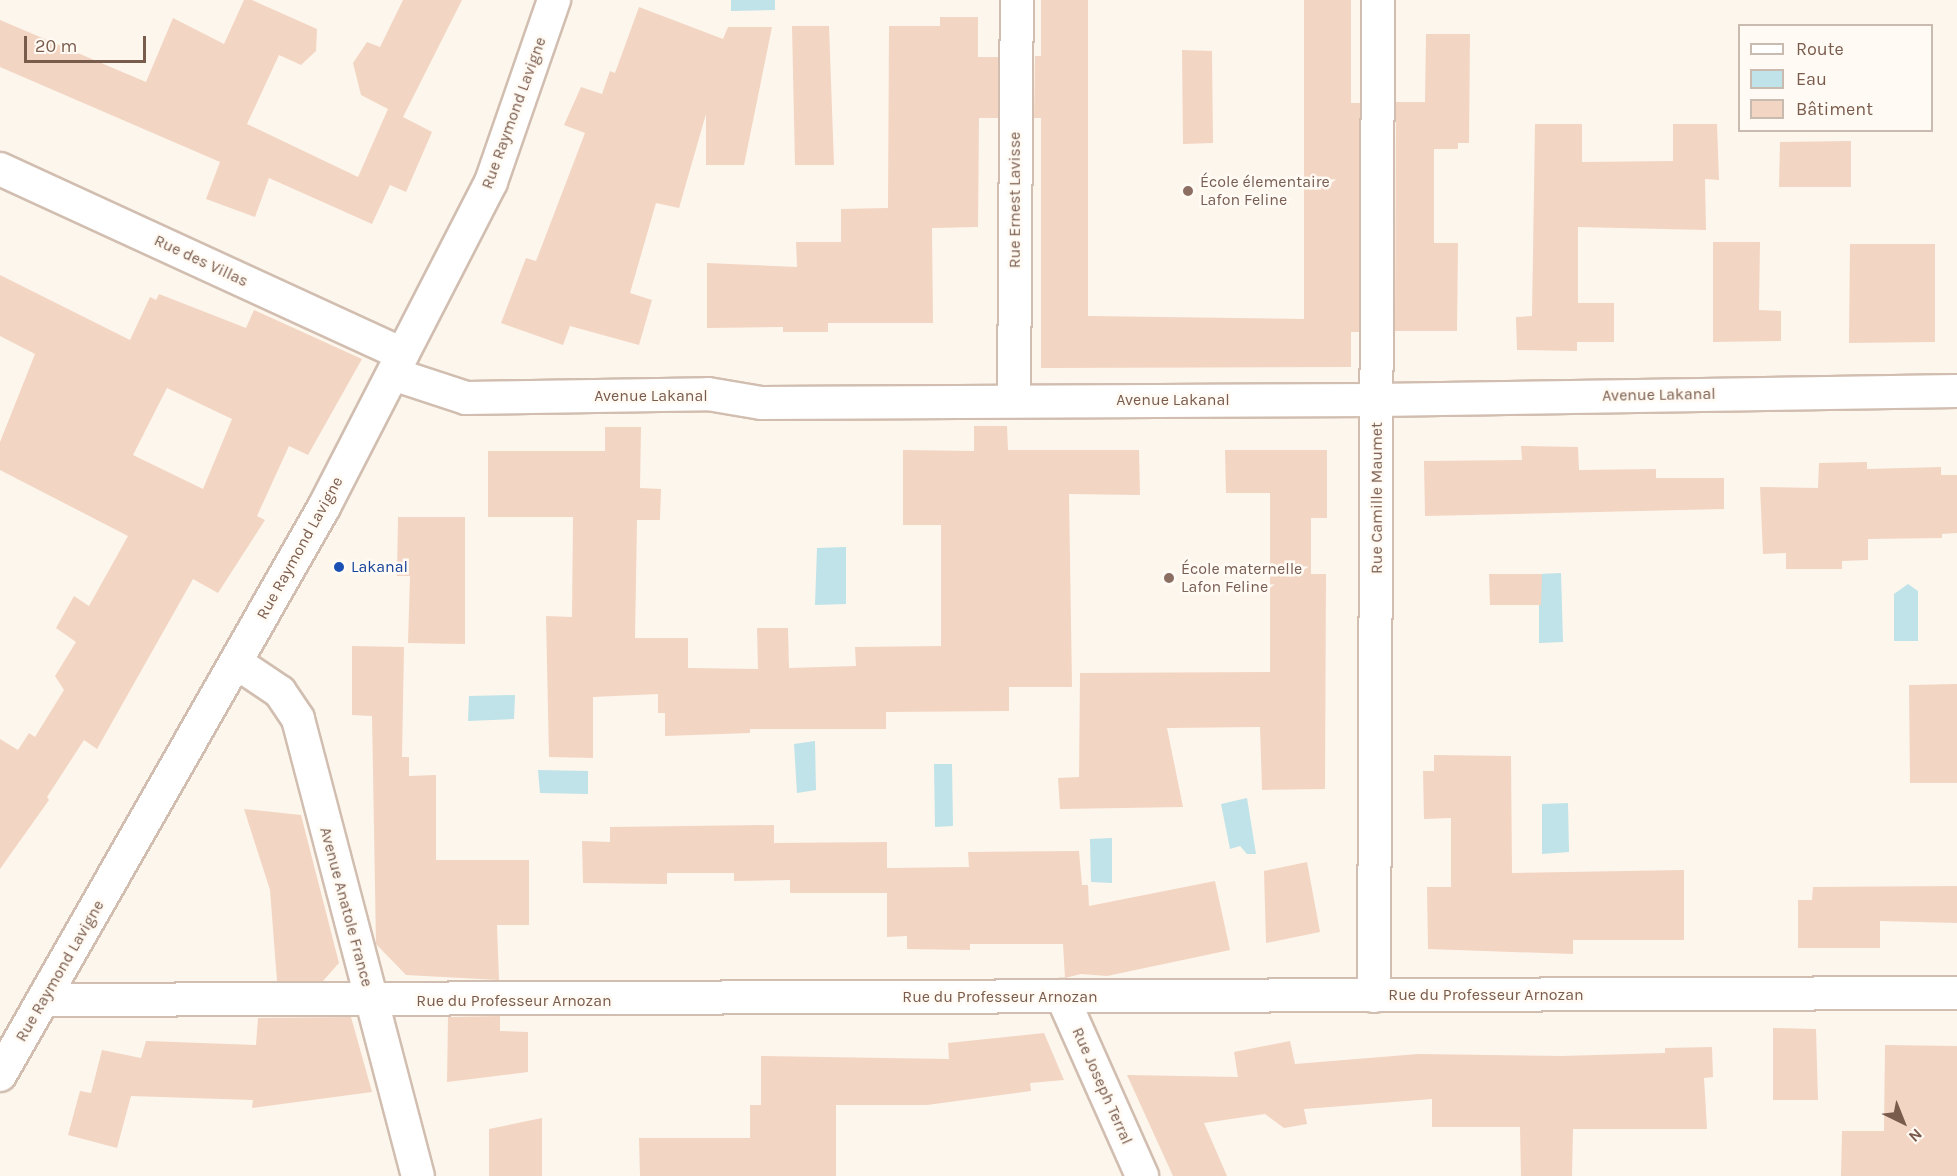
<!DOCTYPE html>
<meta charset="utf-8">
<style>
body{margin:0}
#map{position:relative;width:1957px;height:1176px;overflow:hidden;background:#fdf6ec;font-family:Karla,sans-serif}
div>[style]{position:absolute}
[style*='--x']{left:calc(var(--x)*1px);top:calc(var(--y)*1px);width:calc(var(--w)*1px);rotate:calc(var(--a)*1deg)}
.water>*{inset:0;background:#bfe3e8}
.building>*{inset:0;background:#f3d5c3}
.roads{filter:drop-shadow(2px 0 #d1beb0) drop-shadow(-2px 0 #d1beb0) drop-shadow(0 2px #d1beb0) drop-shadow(0 -2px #d1beb0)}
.street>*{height:32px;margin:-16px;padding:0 16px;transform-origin:16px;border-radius:16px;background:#fff}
.dots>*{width:16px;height:16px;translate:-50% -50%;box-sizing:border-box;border:3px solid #fffaf3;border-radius:50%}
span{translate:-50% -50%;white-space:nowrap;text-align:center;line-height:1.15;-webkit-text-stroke:5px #fffaf3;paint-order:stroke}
.street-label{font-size:16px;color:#7a5c4d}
.education-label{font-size:16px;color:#785e54}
.left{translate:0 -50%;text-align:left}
.transit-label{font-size:16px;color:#164399}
.legend{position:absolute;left:1738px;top:24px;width:195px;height:108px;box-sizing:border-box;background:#fffaf3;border:2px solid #cabbb1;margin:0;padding:8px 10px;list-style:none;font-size:18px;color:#7a5c4d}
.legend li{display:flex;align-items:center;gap:12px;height:30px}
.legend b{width:30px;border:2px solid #cabbb1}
.north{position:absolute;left:1873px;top:1092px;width:60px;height:60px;-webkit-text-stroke:4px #fffaf3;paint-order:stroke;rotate:137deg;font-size:16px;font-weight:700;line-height:24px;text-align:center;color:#7a5c4d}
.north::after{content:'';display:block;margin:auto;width:21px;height:27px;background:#7a5c4d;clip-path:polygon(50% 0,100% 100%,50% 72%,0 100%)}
.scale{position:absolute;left:24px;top:36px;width:122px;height:27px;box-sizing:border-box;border:3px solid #7a5c4d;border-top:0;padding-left:8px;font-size:18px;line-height:21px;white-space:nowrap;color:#7a5c4d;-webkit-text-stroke:4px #fffaf3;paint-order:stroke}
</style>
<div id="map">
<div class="water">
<i style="clip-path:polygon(731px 0,775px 0,775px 10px,731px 11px)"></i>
<i style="clip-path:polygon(846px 547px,846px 604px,815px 605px,817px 548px)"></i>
<i style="clip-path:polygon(1561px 573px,1563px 642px,1539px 643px,1539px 574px)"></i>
<i style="clip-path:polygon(1908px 584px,1918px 591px,1918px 641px,1894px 641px,1894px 594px)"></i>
<i style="clip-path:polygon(515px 695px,514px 719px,468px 721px,469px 696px)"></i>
<i style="clip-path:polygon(815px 741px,816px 790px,797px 793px,794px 744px)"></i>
<i style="clip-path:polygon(934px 764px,952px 764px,953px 826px,935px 827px)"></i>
<i style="clip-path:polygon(538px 770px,588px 771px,588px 794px,540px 793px)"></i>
<i style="clip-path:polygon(1247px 798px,1256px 854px,1247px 854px,1240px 846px,1230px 849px,1221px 804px)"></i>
<i style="clip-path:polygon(1568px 803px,1569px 852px,1542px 854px,1542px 804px)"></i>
<i style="clip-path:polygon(1112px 838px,1112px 883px,1091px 882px,1090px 839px)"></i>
</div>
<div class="building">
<i style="clip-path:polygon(244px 0,252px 0,317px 29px,316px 51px,301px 65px,279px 55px,247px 124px,358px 177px,388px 109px,361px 95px,353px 63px,367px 42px,380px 47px,403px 0,462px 0,403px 117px,432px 132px,406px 192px,390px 185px,372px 224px,269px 178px,255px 217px,206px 199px,220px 162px,0 67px,0 20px,146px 82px,173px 18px,224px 44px)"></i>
<i style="clip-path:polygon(1041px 0,1088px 0,1088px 316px,1304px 319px,1304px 0,1351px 0,1351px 103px,1360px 103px,1359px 332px,1351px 332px,1351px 367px,1041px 368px,1041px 118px,1034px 118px,1035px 56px,1041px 56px)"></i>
<i style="clip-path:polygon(639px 7px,723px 39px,728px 27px,772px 27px,744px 165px,706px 165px,706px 114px,679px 208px,656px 203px,630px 293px,652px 300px,639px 345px,570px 326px,563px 345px,501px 323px,526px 258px,536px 261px,585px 133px,564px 125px,581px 87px,602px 94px,610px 71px,615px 73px)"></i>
<i style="clip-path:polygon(940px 17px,978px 17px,978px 57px,999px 57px,998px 118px,979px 118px,978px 227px,932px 228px,933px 323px,828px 323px,828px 332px,783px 332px,783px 327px,707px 328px,707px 263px,797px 267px,796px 242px,841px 242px,841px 209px,888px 208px,889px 26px,940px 26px)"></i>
<i style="clip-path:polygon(792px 26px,829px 26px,834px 165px,795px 165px)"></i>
<i style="clip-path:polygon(1426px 34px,1470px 34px,1469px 143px,1458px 143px,1458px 149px,1434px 149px,1434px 243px,1458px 243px,1457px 331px,1395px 331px,1396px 102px,1425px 102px)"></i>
<i style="clip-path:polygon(1182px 50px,1212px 51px,1213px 143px,1183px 144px)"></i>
<i style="clip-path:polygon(1535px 124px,1582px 124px,1582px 162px,1673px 161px,1673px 124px,1717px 124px,1719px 180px,1705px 179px,1706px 230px,1578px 227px,1578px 303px,1614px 303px,1614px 342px,1577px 342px,1577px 351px,1517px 350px,1516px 317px,1532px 316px)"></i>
<i style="clip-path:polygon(1851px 141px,1851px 187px,1779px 187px,1780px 142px)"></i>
<i style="clip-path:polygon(1713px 242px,1760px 242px,1759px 310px,1781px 311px,1781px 341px,1713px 342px)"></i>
<i style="clip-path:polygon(1850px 244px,1935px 244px,1935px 342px,1849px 343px)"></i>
<i style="clip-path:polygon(evenodd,0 275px,130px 340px,150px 297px,156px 300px,159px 294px,246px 328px,254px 310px,362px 359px,308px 455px,289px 446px,257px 516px,265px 520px,218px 593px,193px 579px,97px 749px,84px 740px,47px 797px,49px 800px,0 869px,0 739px,18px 750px,29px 733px,35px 737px,64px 690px,55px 676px,76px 642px,56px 628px,74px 596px,89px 606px,128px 536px,0 470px,0 442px,35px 354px,0 336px,0 275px,167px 388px,232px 419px,203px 489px,133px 455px,167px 388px)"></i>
<i style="clip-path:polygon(974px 426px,1007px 426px,1008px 450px,1139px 450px,1140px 495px,1069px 494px,1072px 687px,1009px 687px,1009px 711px,886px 712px,886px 729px,750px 729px,750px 733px,665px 736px,665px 713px,658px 713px,658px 694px,593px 697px,593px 758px,549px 757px,546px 616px,572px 617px,573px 517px,488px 517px,488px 451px,605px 451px,605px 427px,641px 427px,640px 488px,661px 489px,660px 520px,637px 520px,635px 638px,688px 638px,688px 668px,758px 669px,757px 628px,788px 628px,789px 668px,856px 666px,855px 647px,941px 646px,941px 525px,903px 525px,903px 450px,974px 451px)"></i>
<i style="clip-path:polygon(1521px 446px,1578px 447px,1579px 470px,1656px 469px,1656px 478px,1724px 478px,1724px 509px,1425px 516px,1424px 461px,1522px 460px)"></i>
<i style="clip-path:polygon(1225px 450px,1327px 450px,1327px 518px,1311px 518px,1311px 574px,1326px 574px,1325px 789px,1262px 790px,1260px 727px,1167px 728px,1183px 807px,1060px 809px,1058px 778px,1079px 777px,1080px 673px,1270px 672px,1270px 493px,1226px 493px)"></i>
<i style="clip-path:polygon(1867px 462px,1867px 469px,1941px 467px,1941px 475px,1957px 475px,1957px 533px,1942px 534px,1942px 538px,1868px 539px,1868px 560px,1842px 561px,1842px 569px,1786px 569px,1786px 553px,1763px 554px,1760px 487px,1818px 488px,1819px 463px)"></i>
<i style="clip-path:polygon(398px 517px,465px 517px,465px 644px,408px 643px,410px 576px,397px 576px)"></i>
<i style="clip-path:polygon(1489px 574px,1542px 574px,1541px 605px,1490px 605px)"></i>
<i style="clip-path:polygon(352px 646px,404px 647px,402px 757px,409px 757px,409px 776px,436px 775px,436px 860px,529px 860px,529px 925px,497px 925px,499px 980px,406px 975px,376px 944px,372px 716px,352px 715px)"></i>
<i style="clip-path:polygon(1957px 684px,1957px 783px,1910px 783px,1909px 685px)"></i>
<i style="clip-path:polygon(1434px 755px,1511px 756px,1512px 873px,1684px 870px,1684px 940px,1573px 940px,1573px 954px,1428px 949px,1427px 887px,1451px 887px,1451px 818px,1424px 819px,1423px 771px,1434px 771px)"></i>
<i style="clip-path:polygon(244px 809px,301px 815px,339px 963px,323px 981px,277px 981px,270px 890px)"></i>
<i style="clip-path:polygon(774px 825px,774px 843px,887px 842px,887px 887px,887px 868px,969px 867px,968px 852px,1079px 851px,1082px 885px,1088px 885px,1089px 906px,1215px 881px,1230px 950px,1107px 976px,1081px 974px,1065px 978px,1063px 944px,970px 944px,970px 950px,907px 949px,907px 936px,887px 937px,887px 893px,790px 893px,790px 880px,734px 881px,734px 873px,667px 873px,667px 884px,583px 883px,582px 841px,610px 842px,610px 827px)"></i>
<i style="clip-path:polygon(1307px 862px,1320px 932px,1266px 943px,1264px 871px)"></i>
<i style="clip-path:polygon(1957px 886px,1957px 923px,1880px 921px,1880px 948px,1798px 948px,1798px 900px,1812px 900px,1813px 887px)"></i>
<i style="clip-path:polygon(500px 1016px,500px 1031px,528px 1032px,528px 1072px,447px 1082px,448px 1017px)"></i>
<i style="clip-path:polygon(351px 1017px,372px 1092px,252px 1108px,253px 1100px,131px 1096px,117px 1148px,68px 1135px,80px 1091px,91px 1093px,102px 1050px,141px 1058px,146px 1041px,256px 1045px,258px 1018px)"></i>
<i style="clip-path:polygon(1773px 1028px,1816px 1029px,1818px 1100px,1773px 1100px)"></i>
<i style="clip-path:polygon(1044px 1033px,1064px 1080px,1030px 1083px,1031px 1091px,927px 1105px,836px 1105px,836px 1176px,640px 1176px,639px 1138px,750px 1138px,750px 1105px,761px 1105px,761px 1056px,949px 1059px,948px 1043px)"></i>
<i style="clip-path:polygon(1290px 1041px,1295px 1064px,1418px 1054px,1562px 1056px,1665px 1053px,1665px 1048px,1712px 1047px,1713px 1077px,1704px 1078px,1707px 1129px,1573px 1129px,1572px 1176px,1521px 1176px,1520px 1127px,1432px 1127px,1432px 1099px,1304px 1109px,1307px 1124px,1284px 1128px,1265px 1114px,1204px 1123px,1227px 1176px,1173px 1176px,1127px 1075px,1238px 1077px,1234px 1052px)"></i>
<i style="clip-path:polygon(1885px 1045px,1957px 1046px,1957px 1176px,1841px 1176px,1842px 1131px,1884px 1131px)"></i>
<i style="clip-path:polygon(542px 1118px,542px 1176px,489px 1176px,489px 1129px)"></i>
</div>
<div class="roads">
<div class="street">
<i style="--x:0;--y:169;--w:443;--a:24.7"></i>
<i style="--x:393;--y:374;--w:77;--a:18.2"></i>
<i style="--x:466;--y:398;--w:242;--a:-0.9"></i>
<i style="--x:708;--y:394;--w:54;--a:9.6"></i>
<i style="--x:761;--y:403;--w:616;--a:-0.28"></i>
<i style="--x:1377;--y:400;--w:580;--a:-0.89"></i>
<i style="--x:1014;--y:401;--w:401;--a:-89.6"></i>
<i style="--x:237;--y:663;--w:52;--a:34"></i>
<i style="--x:280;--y:692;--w:32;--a:56"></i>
<i style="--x:298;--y:719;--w:472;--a:75.3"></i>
<i style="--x:1062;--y:996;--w:197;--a:66"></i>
<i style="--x:1374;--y:996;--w:996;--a:-89.77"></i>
<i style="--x:43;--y:1000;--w:1914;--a:-0.21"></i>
<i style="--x:0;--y:1075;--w:654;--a:-60.3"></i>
<i style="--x:324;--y:507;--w:365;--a:-62.8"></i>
<i style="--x:491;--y:182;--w:193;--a:-70.9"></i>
</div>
</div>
<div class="dots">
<i style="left:1188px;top:191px;background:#8d6e63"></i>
<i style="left:339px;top:567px;background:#1a4fb4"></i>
<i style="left:1169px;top:578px;background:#8d6e63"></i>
</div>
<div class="street-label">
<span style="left:514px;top:113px;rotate:-70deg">Rue Raymond Lavigne</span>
<span style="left:1015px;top:200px;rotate:-90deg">Rue Ernest Lavisse</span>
<span style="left:201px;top:261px;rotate:25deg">Rue des Villas</span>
<span style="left:1659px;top:395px;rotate:-1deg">Avenue Lakanal</span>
<span style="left:651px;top:396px">Avenue Lakanal</span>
<span style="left:1173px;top:400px">Avenue Lakanal</span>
<span style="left:1377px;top:498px;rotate:-90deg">Rue Camille Maumet</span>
<span style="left:300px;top:548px;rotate:-61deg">Rue Raymond Lavigne</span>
<span style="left:346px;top:907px;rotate:75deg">Avenue Anatole France</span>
<span style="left:60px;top:971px;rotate:-60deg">Rue Raymond Lavigne</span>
<span style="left:1486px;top:995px">Rue du Professeur Arnozan</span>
<span style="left:1000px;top:997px">Rue du Professeur Arnozan</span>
<span style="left:514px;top:1001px">Rue du Professeur Arnozan</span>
<span style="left:1102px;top:1086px;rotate:66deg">Rue Joseph Terral</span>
</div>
<div class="education-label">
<span class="left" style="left:1200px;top:191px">École élementaire<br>Lafon Feline</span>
<span class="left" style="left:1181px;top:578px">École maternelle<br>Lafon Feline</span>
</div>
<div class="transit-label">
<span class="left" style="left:351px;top:567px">Lakanal</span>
</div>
<ul class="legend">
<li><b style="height:8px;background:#fff"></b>Route</li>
<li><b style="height:16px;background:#bfe3e8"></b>Eau</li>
<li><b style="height:16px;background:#f3d5c3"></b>Bâtiment</li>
</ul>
<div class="north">N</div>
<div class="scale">20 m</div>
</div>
